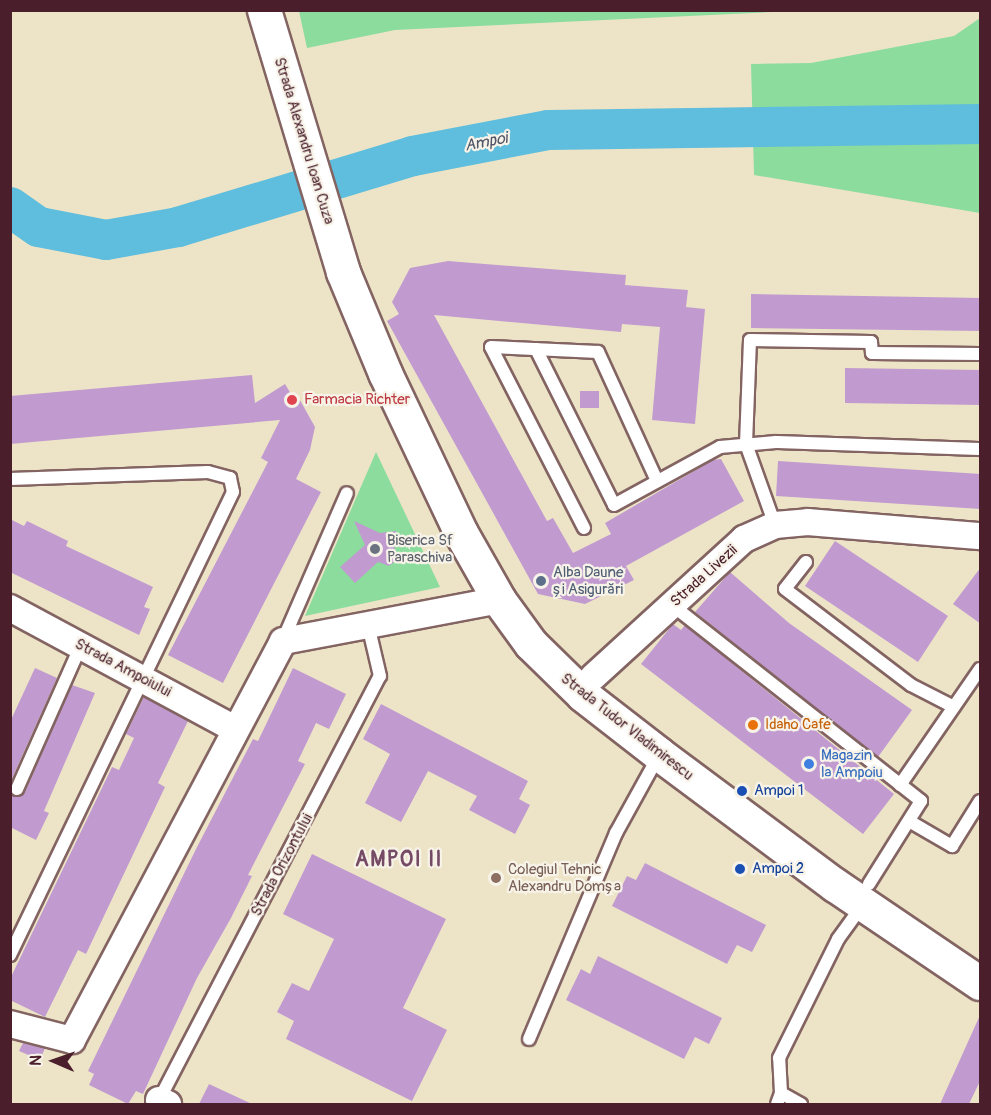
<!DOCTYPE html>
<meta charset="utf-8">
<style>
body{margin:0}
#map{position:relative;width:991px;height:1115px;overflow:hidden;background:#ede4c7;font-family:Pangolin,sans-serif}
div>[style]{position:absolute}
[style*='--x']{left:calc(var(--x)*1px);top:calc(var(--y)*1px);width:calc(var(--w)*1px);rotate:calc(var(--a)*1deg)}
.green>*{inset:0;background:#8bdc9d}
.river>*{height:40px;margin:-20px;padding:0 20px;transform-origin:20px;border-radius:20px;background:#5fbddd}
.building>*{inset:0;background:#c19bd0}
.roads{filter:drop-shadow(2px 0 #836462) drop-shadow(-2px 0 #836462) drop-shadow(0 2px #836462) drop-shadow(0 -2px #836462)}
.lane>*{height:12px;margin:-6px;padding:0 6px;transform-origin:6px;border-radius:6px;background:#fff}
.street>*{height:26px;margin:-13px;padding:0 13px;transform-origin:13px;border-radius:13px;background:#fff}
.primary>*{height:33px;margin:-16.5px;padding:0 16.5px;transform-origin:16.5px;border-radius:16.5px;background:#fff}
.dots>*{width:16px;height:16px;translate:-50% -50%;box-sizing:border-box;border:3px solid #f7f3e8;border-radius:50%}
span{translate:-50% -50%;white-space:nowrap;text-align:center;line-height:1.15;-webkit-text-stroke:4.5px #f7f3e8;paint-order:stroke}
.street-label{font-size:15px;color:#4a1f2b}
.health-label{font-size:15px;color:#be3a42}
.left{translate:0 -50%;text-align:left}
.worship-label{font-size:15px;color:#5b616d}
.service-label{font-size:15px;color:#4e5e75}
.food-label{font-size:15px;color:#c56008}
.shop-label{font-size:15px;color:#366cbe}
.transit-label{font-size:15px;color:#164399}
.education-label{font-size:15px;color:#785e54}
.water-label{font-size:16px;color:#515669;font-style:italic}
.district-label{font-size:21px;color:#744a65;font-weight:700;letter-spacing:1.5px}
.frame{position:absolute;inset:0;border:12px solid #4a1f2b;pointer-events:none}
.north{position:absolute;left:24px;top:1031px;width:60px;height:60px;-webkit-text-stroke:4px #f7f3e8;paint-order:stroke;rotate:272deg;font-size:16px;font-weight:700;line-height:24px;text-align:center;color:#4a1f2b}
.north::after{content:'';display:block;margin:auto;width:21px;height:27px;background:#4a1f2b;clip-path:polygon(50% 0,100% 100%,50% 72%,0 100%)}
</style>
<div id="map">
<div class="green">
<i style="clip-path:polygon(299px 11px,772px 10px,772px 12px,395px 30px,307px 48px)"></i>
<i style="clip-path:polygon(980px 18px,980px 213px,754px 175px,751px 64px,811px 63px,954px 36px)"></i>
<i style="clip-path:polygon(376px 452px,440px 587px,305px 616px)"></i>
</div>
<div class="river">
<i style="--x:10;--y:207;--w:35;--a:35"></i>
<i style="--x:39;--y:227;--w:68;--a:11"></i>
<i style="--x:106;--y:240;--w:73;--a:-10.2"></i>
<i style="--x:178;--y:227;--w:245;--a:-16.8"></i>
<i style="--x:413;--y:156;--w:137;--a:-10.9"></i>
<i style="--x:548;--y:130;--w:432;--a:-0.8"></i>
</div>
<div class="building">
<i style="clip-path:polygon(448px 261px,626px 275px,625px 285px,688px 290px,686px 307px,705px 309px,695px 424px,652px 420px,660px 327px,622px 324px,621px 332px,434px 315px,547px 521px,553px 518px,573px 553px,611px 534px,605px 523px,713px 460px,721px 459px,744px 501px,626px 566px,634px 580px,585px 604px,538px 594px,387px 321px,399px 314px,392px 302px,410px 268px)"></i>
<i style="clip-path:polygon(751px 294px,981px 298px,981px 331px,751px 328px)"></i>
<i style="clip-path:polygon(845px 368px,981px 370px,981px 405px,845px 403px)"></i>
<i style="clip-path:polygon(252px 375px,255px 403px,285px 384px,291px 394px,296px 393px,315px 427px,310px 450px,296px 479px,321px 492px,223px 683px,168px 655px,268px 462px,261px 458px,280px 420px,10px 444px,10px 396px)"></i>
<i style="clip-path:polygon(580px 391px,599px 391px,599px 408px,580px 408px)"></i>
<i style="clip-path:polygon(778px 461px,981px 474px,981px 509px,776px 496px)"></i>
<i style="clip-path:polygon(10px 519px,24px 526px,27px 521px,68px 541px,66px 546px,153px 587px,144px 607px,150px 609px,139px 635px,10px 572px)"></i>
<i style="clip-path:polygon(354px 521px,380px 533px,396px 531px,394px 546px,398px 559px,389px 566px,378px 562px,355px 583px,340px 567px,365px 545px)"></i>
<i style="clip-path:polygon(835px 541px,948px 616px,918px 662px,805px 586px)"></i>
<i style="clip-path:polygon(981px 567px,981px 624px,953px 604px)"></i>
<i style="clip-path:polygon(730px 572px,789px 623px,912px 710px,878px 757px,695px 612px)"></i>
<i style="clip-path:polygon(673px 624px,681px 630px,685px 625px,894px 794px,863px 834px,641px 664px)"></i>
<i style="clip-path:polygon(35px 668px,57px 678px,10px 783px,10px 722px)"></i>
<i style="clip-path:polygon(293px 668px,346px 694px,329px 729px,316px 723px,298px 761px,305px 764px,248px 875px,252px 876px,231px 918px,197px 978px,143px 1094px,136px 1091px,128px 1104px,89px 1085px,94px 1074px,88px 1071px,196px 849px,253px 739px,258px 741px)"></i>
<i style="clip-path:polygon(72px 685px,95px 693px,44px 811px,49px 813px,36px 840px,10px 827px,10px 794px,18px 797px,25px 792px)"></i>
<i style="clip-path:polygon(144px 697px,188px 721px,158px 783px,165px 787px,86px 954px,78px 950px,45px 1017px,10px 1000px,10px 979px,112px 767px,119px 770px,134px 738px,126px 734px)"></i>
<i style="clip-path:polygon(381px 704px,528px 781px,519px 799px,530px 805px,515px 834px,469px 810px,477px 796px,428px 771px,401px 822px,365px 803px,390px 754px,363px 739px)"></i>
<i style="clip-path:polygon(312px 854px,446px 919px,403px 1008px,447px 1030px,412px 1101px,286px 1039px,294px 1021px,277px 1012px,292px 983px,309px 991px,334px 939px,283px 914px)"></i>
<i style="clip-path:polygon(645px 863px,766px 925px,752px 952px,737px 945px,727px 964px,612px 906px,627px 876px,636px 880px)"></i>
<i style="clip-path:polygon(598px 956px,722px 1018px,709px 1044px,695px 1037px,684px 1059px,566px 1000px,581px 969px,590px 974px)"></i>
<i style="clip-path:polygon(981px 1013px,981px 1079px,969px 1104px,940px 1104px)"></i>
<i style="clip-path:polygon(23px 1043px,45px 1048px,40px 1060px,19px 1051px)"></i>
<i style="clip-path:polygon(209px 1084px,252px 1104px,199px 1104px)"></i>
</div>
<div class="roads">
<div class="lane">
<i style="--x:536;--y:349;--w:174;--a:63.4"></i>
<i style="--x:614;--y:505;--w:121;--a:-28.7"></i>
<i style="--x:720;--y:447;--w:56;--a:-5.1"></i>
<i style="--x:776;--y:442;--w:204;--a:2"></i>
<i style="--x:10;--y:479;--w:198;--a:-2"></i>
<i style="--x:208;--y:472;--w:23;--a:15"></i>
<i style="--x:230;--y:478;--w:14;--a:78"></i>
<i style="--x:233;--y:492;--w:514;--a:115.72"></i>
<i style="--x:775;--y:525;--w:86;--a:-109.7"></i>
<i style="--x:746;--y:444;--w:104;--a:-87.8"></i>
<i style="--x:750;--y:340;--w:121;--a:0.9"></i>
<i style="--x:871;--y:342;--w:11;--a:85"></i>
<i style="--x:872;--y:353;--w:108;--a:0.5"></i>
<i style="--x:584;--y:528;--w:203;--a:-117.2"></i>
<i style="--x:491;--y:347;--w:107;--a:2.7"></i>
<i style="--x:598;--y:352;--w:142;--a:65.4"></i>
<i style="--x:806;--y:562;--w:34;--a:128"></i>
<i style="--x:785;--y:589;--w:158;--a:37.3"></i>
<i style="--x:911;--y:685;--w:48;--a:27.1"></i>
<i style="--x:672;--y:605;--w:317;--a:38.2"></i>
<i style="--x:921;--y:801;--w:98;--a:122.1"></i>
<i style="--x:283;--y:640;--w:160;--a:-66.5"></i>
<i style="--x:900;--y:785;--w:141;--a:-55.4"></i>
<i style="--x:17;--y:789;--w:158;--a:-66"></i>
<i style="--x:909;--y:821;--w:50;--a:30.2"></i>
<i style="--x:952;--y:846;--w:53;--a:-58.1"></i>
<i style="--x:529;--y:1039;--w:224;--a:-67.1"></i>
<i style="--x:616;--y:833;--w:89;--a:-61.1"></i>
<i style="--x:781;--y:1093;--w:23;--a:29"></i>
<i style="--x:159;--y:1100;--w:478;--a:-62.5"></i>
<i style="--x:380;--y:676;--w:52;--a:-103.2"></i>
<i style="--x:777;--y:1104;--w:12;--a:-70"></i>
<i style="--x:781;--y:1093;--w:35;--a:-93"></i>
<i style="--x:779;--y:1058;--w:133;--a:-63.6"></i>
<i style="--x:838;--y:939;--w:41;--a:-54"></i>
</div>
<div class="street">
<i style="--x:10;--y:608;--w:255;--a:28.3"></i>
<i style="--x:593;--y:677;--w:205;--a:-42.4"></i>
<i style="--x:744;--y:539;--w:34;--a:-24"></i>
<i style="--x:775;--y:525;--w:33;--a:-5"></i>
<i style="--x:808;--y:522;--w:173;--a:4.7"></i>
<i style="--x:10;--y:1024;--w:64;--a:14.5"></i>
<i style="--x:72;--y:1040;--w:451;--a:-62.1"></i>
<i style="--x:283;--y:641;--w:220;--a:-10.7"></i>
<i style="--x:159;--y:1100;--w:10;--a:24"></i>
</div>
<div class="primary">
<i style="--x:264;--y:10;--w:274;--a:73.2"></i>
<i style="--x:343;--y:272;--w:109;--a:67.4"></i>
<i style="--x:385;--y:373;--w:177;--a:64.6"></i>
<i style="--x:461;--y:533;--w:77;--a:60.4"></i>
<i style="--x:499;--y:600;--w:54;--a:54"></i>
<i style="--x:531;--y:644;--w:73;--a:44.4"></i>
<i style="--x:583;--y:695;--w:96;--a:37.8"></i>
<i style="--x:659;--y:754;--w:219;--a:36.7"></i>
<i style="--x:835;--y:885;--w:175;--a:34.1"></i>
</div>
</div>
<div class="dots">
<i style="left:292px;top:400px;background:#e0444e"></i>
<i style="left:375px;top:549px;background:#6b7280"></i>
<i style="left:541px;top:581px;background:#5c6f8a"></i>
<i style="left:753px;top:725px;background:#e8710a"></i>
<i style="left:809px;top:764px;background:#3f7fe0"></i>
<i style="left:742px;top:791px;background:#1a4fb4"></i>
<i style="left:740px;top:869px;background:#1a4fb4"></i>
<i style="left:496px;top:878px;background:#8d6e63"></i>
</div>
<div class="street-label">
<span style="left:304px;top:141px;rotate:73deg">Strada Alexandru Ioan Cuza</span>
<span style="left:704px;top:576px;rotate:-42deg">Strada Livezii</span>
<span style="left:123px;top:668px;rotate:28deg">Strada Ampoiului</span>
<span style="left:627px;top:727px;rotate:38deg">Strada Tudor Vladimirescu</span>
<span style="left:282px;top:865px;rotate:-62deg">Strada Orizontului</span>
</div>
<div class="health-label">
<span class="left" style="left:304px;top:400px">Farmacia Richter</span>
</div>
<div class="worship-label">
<span class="left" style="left:387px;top:549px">Biserica Sf<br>Paraschiva</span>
</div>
<div class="service-label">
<span class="left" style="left:553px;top:581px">Alba Daune<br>și Asigurări</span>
</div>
<div class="food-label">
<span class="left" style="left:765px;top:725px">Idaho Cafe</span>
</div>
<div class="shop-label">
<span class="left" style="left:821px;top:764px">Magazin<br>la Ampoiu</span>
</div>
<div class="transit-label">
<span class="left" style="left:754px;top:791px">Ampoi 1</span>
<span class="left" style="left:752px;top:869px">Ampoi 2</span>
</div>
<div class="education-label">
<span class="left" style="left:508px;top:878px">Colegiul Tehnic<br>Alexandru Domșa</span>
</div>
<div class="water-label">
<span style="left:486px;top:142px;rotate:-11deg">Ampoi</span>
</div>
<div class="district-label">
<span style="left:399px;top:860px">AMPOI II</span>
</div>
<div class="frame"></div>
<div class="north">N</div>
</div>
